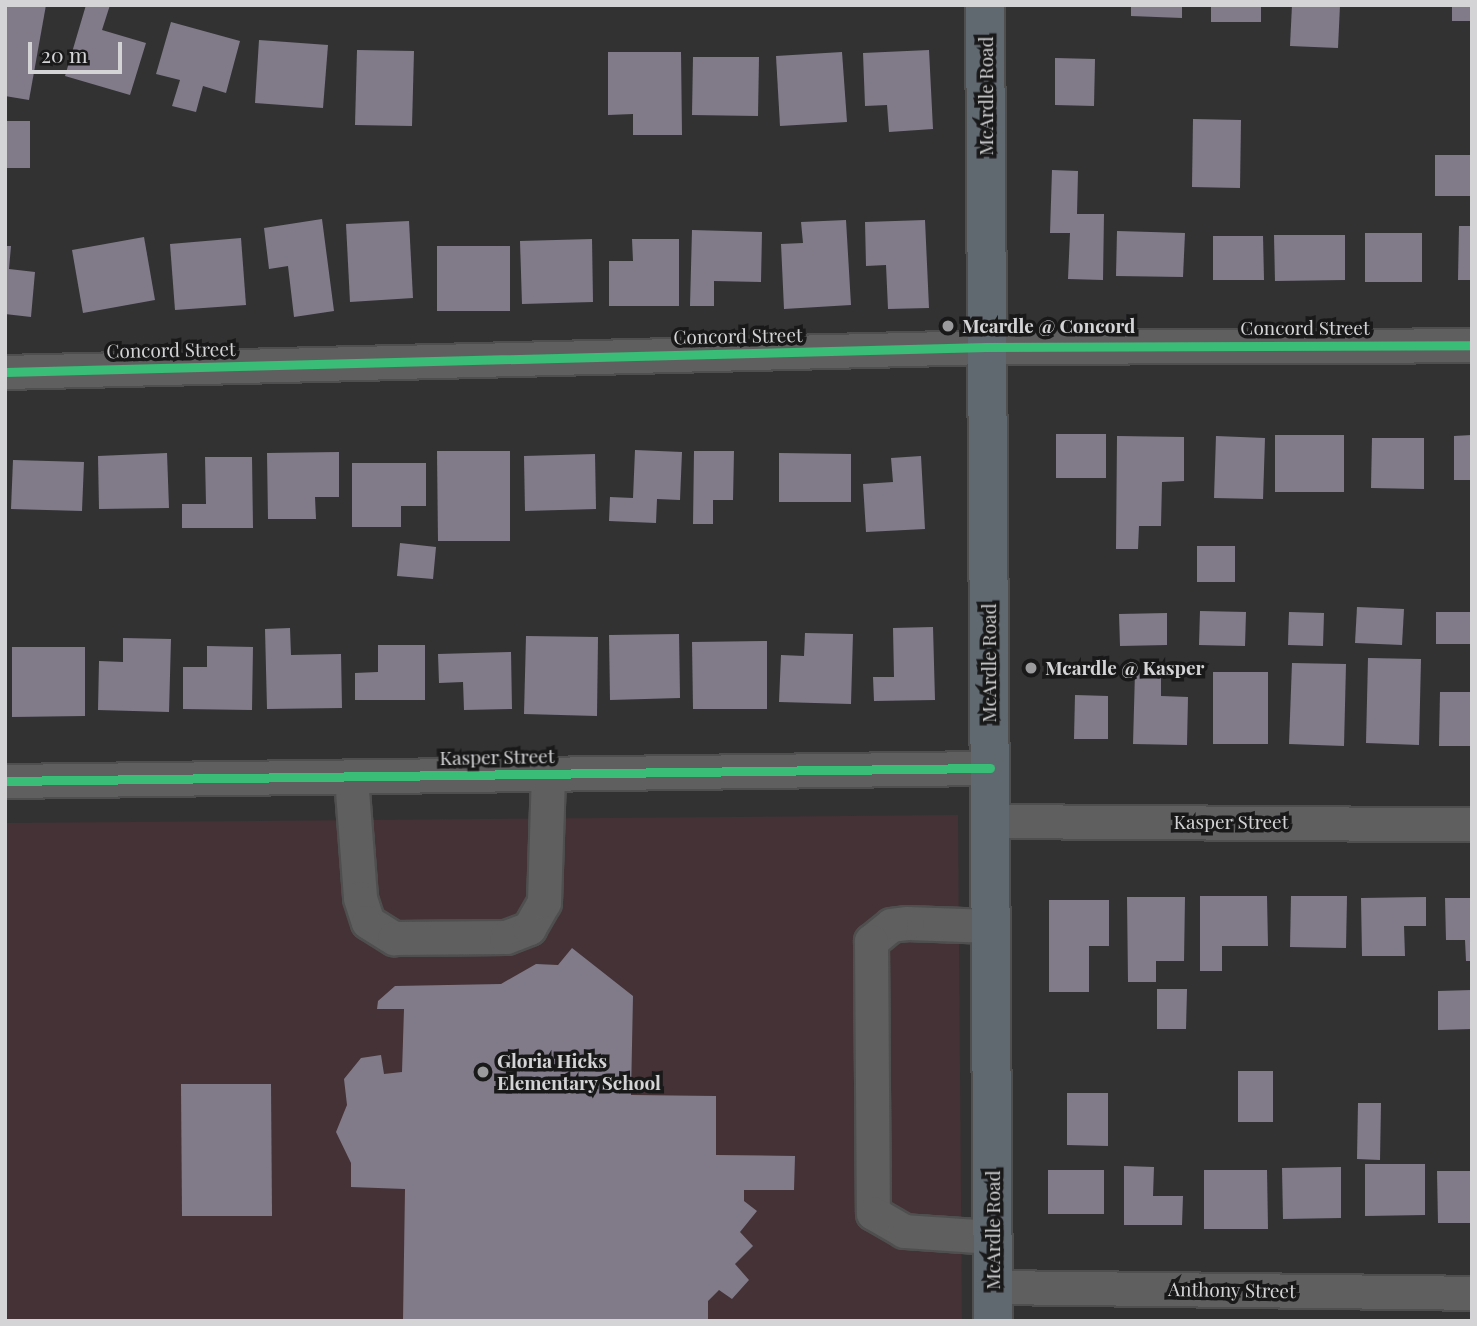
<!DOCTYPE html>
<style>
body{margin:0}
#map{position:relative;width:1477px;height:1326px;overflow:hidden;background:#323233;font-family:"Playfair Display",serif}
div>[style]{position:absolute}
[style*='--x']{left:calc(var(--x)*1px);top:calc(var(--y)*1px);width:calc(var(--w)*1px);rotate:calc(var(--a)*1deg)}
.education>*{inset:0;background:#443236}
.building>*{inset:0;background:#817b89}
.roads{filter:drop-shadow(2px 0 #4f4f4f) drop-shadow(-2px 0 #4f4f4f) drop-shadow(0 2px #4f4f4f) drop-shadow(0 -2px #4f4f4f)}
.minor>*{height:33px;margin:-16.5px;padding:0 16.5px;transform-origin:16.5px;border-radius:16.5px;background:#5f5f60}
.major>*{height:38px;margin:-19px;padding:0 19px;transform-origin:19px;border-radius:19px;background:#606870}
.cycleway>*{height:9px;margin:-4.5px;padding:0 4.5px;transform-origin:4.5px;border-radius:4.5px;background:#3abd76}
.dots>*{width:19px;height:19px;translate:-50% -50%;box-sizing:border-box;border:4px solid #19191a;border-radius:50%}
span{translate:-50% -50%;white-space:nowrap;text-align:center;line-height:1.15;-webkit-text-stroke:7px #19191a;paint-order:stroke}
.street-label{font-size:19px;color:#d4d4d6}
.poi-label{font-size:19px;color:#d4d4d6;font-weight:700}
.left{translate:0 -50%;text-align:left}
.frame{position:absolute;inset:0;border:7px solid #d4d4d6;pointer-events:none}
.scale{position:absolute;left:28px;top:42px;width:94px;height:32px;box-sizing:border-box;border:4px solid #d4d4d6;border-top:0;padding-left:9px;font-size:21px;line-height:24px;white-space:nowrap;color:#d4d4d6;-webkit-text-stroke:5px #19191a;paint-order:stroke}
</style>
<div id="map">
<div class="education">
<i style="clip-path:polygon(958px 815px,962px 1321px,5px 1321px,5px 823px)"></i>
</div>
<div class="building">
<i style="clip-path:polygon(5px 5px,46px 5px,29px 100px,5px 96px)"></i>
<i style="clip-path:polygon(86px 5px,110px 5px,102px 30px,146px 43px,130px 95px,65px 76px)"></i>
<i style="clip-path:polygon(1131px 5px,1182px 5px,1182px 18px,1131px 16px)"></i>
<i style="clip-path:polygon(1211px 5px,1261px 5px,1261px 22px,1211px 22px)"></i>
<i style="clip-path:polygon(1292px 5px,1340px 5px,1338px 48px,1290px 46px)"></i>
<i style="clip-path:polygon(1452px 5px,1472px 5px,1472px 21px,1452px 21px)"></i>
<i style="clip-path:polygon(171px 22px,240px 41px,226px 93px,203px 86px,196px 112px,172px 106px,180px 80px,156px 74px)"></i>
<i style="clip-path:polygon(259px 40px,328px 45px,323px 108px,255px 103px)"></i>
<i style="clip-path:polygon(357px 50px,414px 51px,412px 126px,355px 125px)"></i>
<i style="clip-path:polygon(929px 50px,933px 129px,889px 132px,887px 105px,865px 106px,863px 53px)"></i>
<i style="clip-path:polygon(608px 52px,681px 52px,682px 135px,633px 135px,633px 114px,608px 115px)"></i>
<i style="clip-path:polygon(842px 52px,847px 122px,780px 126px,776px 56px)"></i>
<i style="clip-path:polygon(693px 57px,759px 57px,758px 116px,692px 115px)"></i>
<i style="clip-path:polygon(1055px 58px,1095px 59px,1094px 106px,1055px 105px)"></i>
<i style="clip-path:polygon(1193px 119px,1241px 120px,1240px 188px,1192px 187px)"></i>
<i style="clip-path:polygon(5px 121px,30px 121px,30px 168px,5px 168px)"></i>
<i style="clip-path:polygon(1435px 155px,1472px 155px,1472px 196px,1435px 196px)"></i>
<i style="clip-path:polygon(1052px 170px,1078px 171px,1077px 214px,1104px 214px,1103px 280px,1068px 279px,1070px 233px,1050px 233px)"></i>
<i style="clip-path:polygon(322px 219px,334px 311px,294px 317px,288px 266px,269px 269px,264px 228px)"></i>
<i style="clip-path:polygon(846px 220px,851px 305px,784px 309px,781px 244px,803px 243px,801px 222px)"></i>
<i style="clip-path:polygon(925px 220px,929px 308px,888px 309px,886px 265px,866px 266px,865px 222px)"></i>
<i style="clip-path:polygon(409px 221px,413px 298px,350px 302px,346px 224px)"></i>
<i style="clip-path:polygon(1459px 226px,1472px 226px,1472px 280px,1458px 280px)"></i>
<i style="clip-path:polygon(692px 230px,762px 232px,761px 282px,714px 281px,714px 306px,690px 306px)"></i>
<i style="clip-path:polygon(1117px 231px,1185px 233px,1183px 277px,1116px 276px)"></i>
<i style="clip-path:polygon(1365px 233px,1422px 233px,1422px 282px,1365px 282px)"></i>
<i style="clip-path:polygon(1274px 235px,1345px 235px,1345px 280px,1275px 281px)"></i>
<i style="clip-path:polygon(1213px 236px,1263px 236px,1264px 280px,1213px 280px)"></i>
<i style="clip-path:polygon(144px 237px,155px 300px,83px 313px,72px 250px)"></i>
<i style="clip-path:polygon(241px 238px,246px 305px,175px 310px,170px 244px)"></i>
<i style="clip-path:polygon(592px 239px,593px 302px,522px 304px,520px 241px)"></i>
<i style="clip-path:polygon(632px 239px,679px 239px,679px 306px,609px 306px,609px 261px,633px 261px)"></i>
<i style="clip-path:polygon(5px 246px,11px 246px,9px 269px,35px 272px,31px 317px,5px 314px)"></i>
<i style="clip-path:polygon(437px 246px,510px 246px,510px 311px,437px 311px)"></i>
<i style="clip-path:polygon(1056px 434px,1106px 434px,1106px 478px,1056px 478px)"></i>
<i style="clip-path:polygon(1275px 435px,1344px 435px,1344px 492px,1275px 492px)"></i>
<i style="clip-path:polygon(1472px 435px,1472px 480px,1454px 480px,1454px 436px)"></i>
<i style="clip-path:polygon(1117px 436px,1184px 437px,1184px 481px,1162px 482px,1161px 526px,1139px 526px,1138px 549px,1116px 549px)"></i>
<i style="clip-path:polygon(1216px 436px,1265px 438px,1263px 499px,1214px 498px)"></i>
<i style="clip-path:polygon(1372px 438px,1424px 438px,1424px 489px,1371px 488px)"></i>
<i style="clip-path:polygon(635px 450px,682px 452px,680px 500px,657px 499px,656px 523px,609px 521px,610px 497px,633px 498px)"></i>
<i style="clip-path:polygon(437px 451px,510px 451px,510px 541px,438px 541px)"></i>
<i style="clip-path:polygon(694px 451px,734px 451px,733px 500px,713px 500px,713px 524px,693px 524px)"></i>
<i style="clip-path:polygon(339px 452px,339px 497px,315px 497px,316px 519px,268px 519px,267px 453px)"></i>
<i style="clip-path:polygon(167px 453px,169px 508px,99px 509px,98px 456px)"></i>
<i style="clip-path:polygon(779px 453px,851px 454px,851px 502px,779px 502px)"></i>
<i style="clip-path:polygon(595px 454px,596px 509px,525px 511px,524px 456px)"></i>
<i style="clip-path:polygon(921px 456px,925px 529px,866px 532px,863px 484px,893px 482px,891px 458px)"></i>
<i style="clip-path:polygon(205px 457px,252px 457px,253px 528px,182px 528px,182px 504px,206px 504px)"></i>
<i style="clip-path:polygon(13px 460px,84px 462px,82px 511px,11px 509px)"></i>
<i style="clip-path:polygon(352px 463px,426px 463px,426px 506px,401px 506px,401px 527px,352px 527px)"></i>
<i style="clip-path:polygon(400px 543px,436px 547px,433px 579px,397px 576px)"></i>
<i style="clip-path:polygon(1197px 546px,1235px 546px,1235px 582px,1197px 582px)"></i>
<i style="clip-path:polygon(1357px 607px,1404px 609px,1402px 645px,1355px 643px)"></i>
<i style="clip-path:polygon(1200px 611px,1246px 612px,1245px 646px,1199px 645px)"></i>
<i style="clip-path:polygon(1289px 612px,1324px 613px,1323px 646px,1288px 645px)"></i>
<i style="clip-path:polygon(1436px 612px,1472px 612px,1472px 644px,1436px 644px)"></i>
<i style="clip-path:polygon(1167px 613px,1167px 645px,1120px 646px,1119px 614px)"></i>
<i style="clip-path:polygon(933px 627px,935px 700px,874px 701px,873px 677px,894px 677px,893px 628px)"></i>
<i style="clip-path:polygon(290px 628px,291px 655px,341px 654px,342px 708px,267px 709px,265px 629px)"></i>
<i style="clip-path:polygon(805px 633px,853px 634px,851px 704px,779px 702px,781px 655px,804px 656px)"></i>
<i style="clip-path:polygon(679px 634px,680px 698px,610px 700px,609px 635px)"></i>
<i style="clip-path:polygon(526px 636px,598px 637px,597px 716px,524px 714px)"></i>
<i style="clip-path:polygon(123px 638px,171px 639px,169px 712px,98px 710px,99px 661px,123px 662px)"></i>
<i style="clip-path:polygon(767px 641px,767px 709px,693px 709px,692px 642px)"></i>
<i style="clip-path:polygon(378px 645px,425px 645px,425px 700px,355px 700px,355px 673px,378px 672px)"></i>
<i style="clip-path:polygon(207px 646px,253px 647px,252px 710px,183px 709px,183px 667px,207px 667px)"></i>
<i style="clip-path:polygon(12px 647px,85px 647px,85px 716px,12px 717px)"></i>
<i style="clip-path:polygon(511px 652px,512px 709px,464px 710px,463px 682px,439px 683px,438px 654px)"></i>
<i style="clip-path:polygon(1368px 658px,1421px 659px,1419px 745px,1366px 743px)"></i>
<i style="clip-path:polygon(1292px 663px,1346px 664px,1344px 746px,1289px 744px)"></i>
<i style="clip-path:polygon(1135px 672px,1161px 672px,1161px 696px,1188px 697px,1187px 745px,1133px 744px)"></i>
<i style="clip-path:polygon(1213px 672px,1268px 672px,1268px 744px,1213px 744px)"></i>
<i style="clip-path:polygon(1440px 692px,1472px 692px,1472px 746px,1439px 746px)"></i>
<i style="clip-path:polygon(1075px 695px,1108px 696px,1108px 739px,1074px 739px)"></i>
<i style="clip-path:polygon(1200px 896px,1267px 896px,1268px 946px,1222px 946px,1222px 971px,1200px 971px)"></i>
<i style="clip-path:polygon(1291px 896px,1347px 896px,1346px 948px,1290px 947px)"></i>
<i style="clip-path:polygon(1127px 897px,1185px 897px,1184px 961px,1156px 961px,1156px 982px,1128px 982px)"></i>
<i style="clip-path:polygon(1426px 897px,1426px 926px,1404px 926px,1405px 956px,1362px 956px,1361px 898px)"></i>
<i style="clip-path:polygon(1445px 898px,1472px 898px,1472px 961px,1466px 961px,1465px 940px,1446px 940px)"></i>
<i style="clip-path:polygon(1049px 900px,1109px 900px,1109px 946px,1089px 946px,1089px 992px,1049px 992px)"></i>
<i style="clip-path:polygon(572px 948px,633px 996px,631px 1095px,716px 1096px,716px 1155px,795px 1156px,794px 1190px,744px 1190px,744px 1201px,757px 1211px,740px 1232px,753px 1246px,735px 1264px,749px 1280px,732px 1299px,719px 1290px,708px 1301px,708px 1321px,403px 1321px,405px 1189px,351px 1187px,351px 1163px,336px 1132px,347px 1105px,344px 1079px,361px 1058px,381px 1055px,384px 1074px,402px 1072px,404px 1009px,377px 1009px,378px 1001px,395px 986px,501px 984px,536px 964px,558px 965px)"></i>
<i style="clip-path:polygon(1157px 989px,1187px 989px,1186px 1029px,1157px 1029px)"></i>
<i style="clip-path:polygon(1472px 990px,1472px 1029px,1438px 1030px,1438px 991px)"></i>
<i style="clip-path:polygon(1238px 1071px,1273px 1071px,1273px 1122px,1238px 1122px)"></i>
<i style="clip-path:polygon(181px 1084px,271px 1084px,272px 1216px,182px 1216px)"></i>
<i style="clip-path:polygon(1067px 1093px,1108px 1093px,1108px 1146px,1067px 1145px)"></i>
<i style="clip-path:polygon(1358px 1103px,1381px 1103px,1380px 1160px,1357px 1159px)"></i>
<i style="clip-path:polygon(1365px 1164px,1425px 1164px,1425px 1215px,1365px 1216px)"></i>
<i style="clip-path:polygon(1124px 1166px,1154px 1167px,1153px 1196px,1183px 1196px,1182px 1225px,1124px 1225px)"></i>
<i style="clip-path:polygon(1341px 1167px,1341px 1218px,1283px 1219px,1282px 1168px)"></i>
<i style="clip-path:polygon(1048px 1170px,1104px 1170px,1104px 1214px,1048px 1214px)"></i>
<i style="clip-path:polygon(1204px 1170px,1267px 1170px,1268px 1229px,1204px 1229px)"></i>
<i style="clip-path:polygon(1437px 1171px,1472px 1171px,1472px 1223px,1438px 1223px)"></i>
</div>
<div class="roads">
<div class="minor">
<i style="--x:5;--y:372;--w:982;--a:-1.46"></i>
<i style="--x:987;--y:347;--w:485;--a:-0.2"></i>
<i style="--x:351;--y:777;--w:121;--a:85.7"></i>
<i style="--x:360;--y:898;--w:25;--a:72"></i>
<i style="--x:368;--y:922;--w:31;--a:32"></i>
<i style="--x:394;--y:938;--w:112;--a:-0.5"></i>
<i style="--x:506;--y:937;--w:25;--a:-21"></i>
<i style="--x:529;--y:928;--w:30;--a:-60"></i>
<i style="--x:544;--y:902;--w:128;--a:-88.2"></i>
<i style="--x:5;--y:781;--w:985;--a:-0.76"></i>
<i style="--x:990;--y:821;--w:482;--a:0.4"></i>
<i style="--x:991;--y:926;--w:84;--a:-178"></i>
<i style="--x:907;--y:923;--w:16;--a:173"></i>
<i style="--x:891;--y:925;--w:26;--a:141"></i>
<i style="--x:871;--y:941;--w:272;--a:89.6"></i>
<i style="--x:873;--y:1213;--w:36;--a:30"></i>
<i style="--x:904;--y:1231;--w:89;--a:3.9"></i>
<i style="--x:993;--y:1287;--w:479;--a:0.7"></i>
</div>
<div class="major">
<i style="--x:985;--y:5;--w:1316;--a:89.65"></i>
</div>
</div>
<div class="cycleway">
<i style="--x:5;--y:372;--w:982;--a:-1.46"></i>
<i style="--x:987;--y:347;--w:485;--a:-0.2"></i>
<i style="--x:5;--y:781;--w:985;--a:-0.76"></i>
</div>
<div class="dots">
<i style="left:948px;top:326px;background:#9b9b9d"></i>
<i style="left:1031px;top:668px;background:#9b9b9d"></i>
<i style="left:483px;top:1072px;background:#9b9b9d"></i>
</div>
<div class="street-label">
<span style="left:986px;top:96px;rotate:-90deg">McArdle Road</span>
<span style="left:1305px;top:328px">Concord Street</span>
<span style="left:738px;top:336px;rotate:-1deg">Concord Street</span>
<span style="left:171px;top:350px;rotate:-1deg">Concord Street</span>
<span style="left:989px;top:663px;rotate:-90deg">McArdle Road</span>
<span style="left:497px;top:757px;rotate:-1deg">Kasper Street</span>
<span style="left:1231px;top:822px">Kasper Street</span>
<span style="left:993px;top:1230px;rotate:-90deg">McArdle Road</span>
<span style="left:1232px;top:1290px;rotate:1deg">Anthony Street</span>
</div>
<div class="poi-label">
<span class="left" style="left:962px;top:326px">Mcardle @ Concord</span>
<span class="left" style="left:1045px;top:668px">Mcardle @ Kasper</span>
<span class="left" style="left:497px;top:1072px">Gloria Hicks<br>Elementary School</span>
</div>
<div class="frame"></div>
<div class="scale">20 m</div>
</div>
